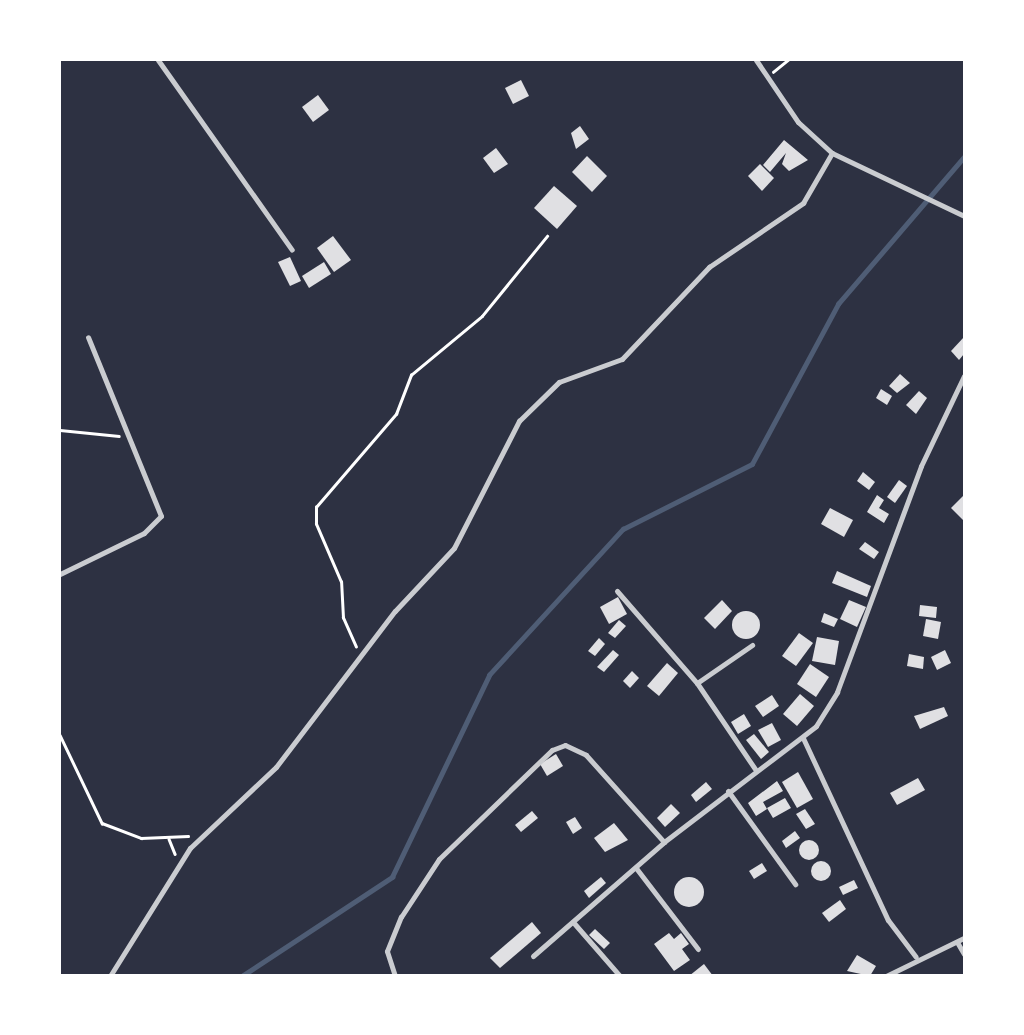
<!DOCTYPE html>
<style>
body{margin:0}
#map{position:relative;width:1024px;height:1035px;overflow:hidden;background:#2d3142;font-family:Literata,serif}
div>[style]{position:absolute}
[style*='--x']{left:calc(var(--x)*1px);top:calc(var(--y)*1px);width:calc(var(--w)*1px);rotate:calc(var(--a)*1deg)}
.stream>*{height:4.5px;margin:-2.25px;padding:0 2.25px;transform-origin:2.25px;border-radius:2.25px;background:#4f5d75}
.building>*{inset:0;background:#e0e0e3}
.round{border-radius:50%}
.path>*{height:2.5px;margin:-1.25px;padding:0 1.25px;transform-origin:1.25px;border-radius:1.25px;background:#fff}
.minor>*{height:5px;margin:-2.5px;padding:0 2.5px;transform-origin:2.5px;border-radius:2.5px;background:#caccd0}
span{translate:-50% -50%;white-space:nowrap;text-align:center;line-height:1.15;-webkit-text-stroke:7px #fff;paint-order:stroke}
.frame{position:absolute;inset:0;border:61px solid #fff;pointer-events:none}
</style>
<div id="map">
<div class="stream">
<i style="--x:242;--y:976;--w:180;--a:-33.4"></i>
<i style="--x:392;--y:877;--w:224;--a:-64.3"></i>
<i style="--x:489;--y:675;--w:198;--a:-47.5"></i>
<i style="--x:623;--y:529;--w:144;--a:-26.7"></i>
<i style="--x:752;--y:464;--w:182;--a:-61.7"></i>
<i style="--x:838;--y:304;--w:194;--a:-49.4"></i>
</div>
<div class="building">
<i style="clip-path:polygon(521px 80px,529px 96px,513px 104px,505px 88px)"></i>
<i style="clip-path:polygon(318px 95px,329px 110px,313px 122px,302px 107px)"></i>
<i style="clip-path:polygon(580px 126px,589px 139px,576px 149px,571px 133px)"></i>
<i style="clip-path:polygon(784px 140px,808px 160px,789px 171px,782px 164px,786px 153px,770px 172px,763px 165px)"></i>
<i style="clip-path:polygon(496px 148px,508px 164px,494px 173px,483px 158px)"></i>
<i style="clip-path:polygon(587px 156px,607px 176px,592px 192px,572px 172px)"></i>
<i style="clip-path:polygon(760px 164px,774px 178px,762px 191px,748px 176px)"></i>
<i style="clip-path:polygon(554px 186px,577px 206px,557px 229px,534px 208px)"></i>
<i style="clip-path:polygon(333px 236px,351px 260px,334px 272px,317px 248px)"></i>
<i style="clip-path:polygon(290px 257px,301px 281px,290px 286px,278px 262px)"></i>
<i style="clip-path:polygon(324px 262px,331px 274px,309px 288px,302px 276px)"></i>
<i style="clip-path:polygon(964px 337px,964px 354px,959px 360px,951px 351px)"></i>
<i style="clip-path:polygon(900px 374px,910px 383px,897px 393px,889px 386px)"></i>
<i style="clip-path:polygon(881px 389px,892px 396px,887px 405px,876px 398px)"></i>
<i style="clip-path:polygon(919px 391px,927px 398px,916px 414px,906px 405px)"></i>
<i style="clip-path:polygon(863px 472px,875px 482px,869px 490px,857px 481px)"></i>
<i style="clip-path:polygon(899px 480px,907px 486px,895px 503px,887px 497px)"></i>
<i style="clip-path:polygon(877px 495px,884px 500px,879px 508px,889px 514px,884px 523px,867px 512px)"></i>
<i style="clip-path:polygon(963px 496px,964px 498px,964px 521px,951px 508px)"></i>
<i style="clip-path:polygon(830px 508px,853px 520px,844px 537px,821px 524px)"></i>
<i style="clip-path:polygon(865px 542px,879px 552px,874px 559px,859px 549px)"></i>
<i style="clip-path:polygon(837px 571px,871px 586px,867px 597px,832px 583px)"></i>
<i style="clip-path:polygon(618px 597px,627px 614px,609px 624px,600px 607px)"></i>
<i style="clip-path:polygon(722px 600px,732px 611px,715px 629px,704px 618px)"></i>
<i style="clip-path:polygon(849px 600px,866px 607px,857px 627px,840px 619px)"></i>
<i style="clip-path:polygon(920px 605px,937px 607px,936px 618px,919px 616px)"></i>
<i class="round" style="left:732px;top:611px;width:28px;height:28px"></i>
<i style="clip-path:polygon(824px 613px,838px 619px,834px 627px,821px 622px)"></i>
<i style="clip-path:polygon(926px 619px,941px 622px,938px 639px,923px 636px)"></i>
<i style="clip-path:polygon(619px 620px,626px 626px,615px 638px,608px 633px)"></i>
<i style="clip-path:polygon(799px 633px,813px 643px,796px 666px,782px 656px)"></i>
<i style="clip-path:polygon(817px 637px,839px 641px,835px 665px,812px 661px)"></i>
<i style="clip-path:polygon(599px 638px,605px 644px,595px 656px,588px 651px)"></i>
<i style="clip-path:polygon(613px 650px,619px 655px,604px 672px,597px 667px)"></i>
<i style="clip-path:polygon(945px 650px,951px 663px,937px 670px,931px 657px)"></i>
<i style="clip-path:polygon(909px 654px,924px 657px,923px 669px,907px 666px)"></i>
<i style="clip-path:polygon(667px 663px,678px 673px,659px 696px,647px 686px)"></i>
<i style="clip-path:polygon(810px 664px,829px 677px,816px 697px,797px 684px)"></i>
<i style="clip-path:polygon(632px 671px,639px 678px,630px 688px,623px 681px)"></i>
<i style="clip-path:polygon(800px 694px,814px 706px,797px 726px,783px 714px)"></i>
<i style="clip-path:polygon(772px 695px,779px 706px,763px 717px,755px 706px)"></i>
<i style="clip-path:polygon(944px 707px,948px 716px,920px 729px,914px 716px)"></i>
<i style="clip-path:polygon(744px 714px,751px 726px,738px 734px,731px 722px)"></i>
<i style="clip-path:polygon(772px 723px,781px 740px,768px 747px,758px 730px)"></i>
<i style="clip-path:polygon(754px 734px,769px 752px,761px 759px,746px 740px)"></i>
<i style="clip-path:polygon(556px 754px,563px 766px,547px 776px,540px 764px)"></i>
<i style="clip-path:polygon(798px 772px,813px 799px,797px 808px,782px 782px)"></i>
<i style="clip-path:polygon(918px 778px,925px 790px,897px 805px,890px 793px)"></i>
<i style="clip-path:polygon(777px 781px,783px 791px,763px 802px,767px 809px,756px 816px,748px 803px)"></i>
<i style="clip-path:polygon(706px 782px,712px 789px,696px 802px,691px 795px)"></i>
<i style="clip-path:polygon(785px 798px,791px 808px,773px 818px,767px 808px)"></i>
<i style="clip-path:polygon(671px 804px,680px 813px,665px 827px,657px 818px)"></i>
<i style="clip-path:polygon(805px 809px,815px 824px,806px 829px,796px 814px)"></i>
<i style="clip-path:polygon(532px 811px,538px 818px,521px 832px,515px 825px)"></i>
<i style="clip-path:polygon(575px 817px,582px 828px,573px 834px,566px 822px)"></i>
<i style="clip-path:polygon(614px 823px,628px 840px,605px 852px,594px 838px)"></i>
<i style="clip-path:polygon(795px 831px,800px 838px,786px 848px,782px 841px)"></i>
<i class="round" style="left:799px;top:840px;width:20px;height:20px"></i>
<i class="round" style="left:811px;top:861px;width:20px;height:20px"></i>
<i style="clip-path:polygon(762px 863px,767px 871px,754px 879px,749px 871px)"></i>
<i class="round" style="left:674px;top:877px;width:30px;height:30px"></i>
<i style="clip-path:polygon(601px 877px,606px 883px,589px 898px,584px 891px)"></i>
<i style="clip-path:polygon(854px 880px,858px 888px,843px 895px,839px 887px)"></i>
<i style="clip-path:polygon(840px 900px,846px 909px,829px 922px,822px 913px)"></i>
<i style="clip-path:polygon(532px 922px,541px 933px,500px 968px,490px 958px)"></i>
<i style="clip-path:polygon(595px 929px,610px 943px,604px 949px,589px 935px)"></i>
<i style="clip-path:polygon(669px 933px,674px 939px,681px 933px,689px 944px,682px 949px,690px 960px,674px 971px,654px 944px)"></i>
<i style="clip-path:polygon(857px 955px,876px 966px,870px 976px,847px 971px)"></i>
<i style="clip-path:polygon(704px 964px,713px 976px,689px 976px)"></i>
</div>
<div class="path">
<i style="--x:773;--y:72;--w:19;--a:-39"></i>
<i style="--x:60;--y:430;--w:59;--a:5.8"></i>
<i style="--x:356;--y:647;--w:32;--a:-114"></i>
<i style="--x:343;--y:618;--w:36;--a:-93"></i>
<i style="--x:341;--y:582;--w:63;--a:-113.3"></i>
<i style="--x:316;--y:524;--w:17;--a:-90"></i>
<i style="--x:316;--y:507;--w:123;--a:-49.3"></i>
<i style="--x:396;--y:414;--w:42;--a:-69"></i>
<i style="--x:411;--y:375;--w:92;--a:-39.7"></i>
<i style="--x:482;--y:316;--w:103;--a:-50.9"></i>
<i style="--x:60;--y:735;--w:98;--a:64.5"></i>
<i style="--x:102;--y:823;--w:42;--a:21"></i>
<i style="--x:141;--y:838;--w:47;--a:-2.4"></i>
<i style="--x:169;--y:839;--w:16;--a:68"></i>
</div>
<div class="minor">
<i style="--x:158;--y:60;--w:232;--a:54.8"></i>
<i style="--x:756;--y:60;--w:75;--a:55.9"></i>
<i style="--x:798;--y:122;--w:46;--a:42.4"></i>
<i style="--x:832;--y:153;--w:146;--a:25.5"></i>
<i style="--x:60;--y:574;--w:93;--a:-26"></i>
<i style="--x:144;--y:533;--w:24;--a:-45"></i>
<i style="--x:161;--y:516;--w:193;--a:-112.2"></i>
<i style="--x:617;--y:591;--w:122;--a:49"></i>
<i style="--x:697;--y:683;--w:104;--a:56"></i>
<i style="--x:697;--y:683;--w:67;--a:-34.6"></i>
<i style="--x:803;--y:738;--w:201;--a:65"></i>
<i style="--x:888;--y:920;--w:46;--a:52.9"></i>
<i style="--x:728;--y:791;--w:115;--a:54.2"></i>
<i style="--x:636;--y:868;--w:102;--a:52.6"></i>
<i style="--x:573;--y:922;--w:72;--a:49"></i>
<i style="--x:957;--y:942;--w:14;--a:60"></i>
<i style="--x:533;--y:956;--w:174;--a:-41"></i>
<i style="--x:664;--y:842;--w:191;--a:-37.3"></i>
<i style="--x:816;--y:726;--w:40;--a:-58"></i>
<i style="--x:837;--y:692;--w:241;--a:-69.6"></i>
<i style="--x:921;--y:466;--w:100;--a:-64.5"></i>
<i style="--x:110;--y:976;--w:151;--a:-58"></i>
<i style="--x:190;--y:848;--w:118;--a:-43.3"></i>
<i style="--x:276;--y:767;--w:196;--a:-52.7"></i>
<i style="--x:395;--y:611;--w:86;--a:-46.9"></i>
<i style="--x:454;--y:548;--w:143;--a:-62.9"></i>
<i style="--x:519;--y:421;--w:56;--a:-44.3"></i>
<i style="--x:559;--y:382;--w:67;--a:-20.1"></i>
<i style="--x:622;--y:359;--w:127;--a:-46.6"></i>
<i style="--x:709;--y:267;--w:114;--a:-34.2"></i>
<i style="--x:803;--y:203;--w:58;--a:-59.9"></i>
<i style="--x:395;--y:976;--w:26;--a:-108"></i>
<i style="--x:387;--y:951;--w:37;--a:-68"></i>
<i style="--x:401;--y:917;--w:69;--a:-56.8"></i>
<i style="--x:439;--y:859;--w:157;--a:-44"></i>
<i style="--x:552;--y:750;--w:14;--a:-21"></i>
<i style="--x:565;--y:745;--w:23;--a:25"></i>
<i style="--x:586;--y:755;--w:117;--a:48.1"></i>
<i style="--x:886;--y:976;--w:87;--a:-26"></i>
</div>
<div class="frame"></div>
</div>
